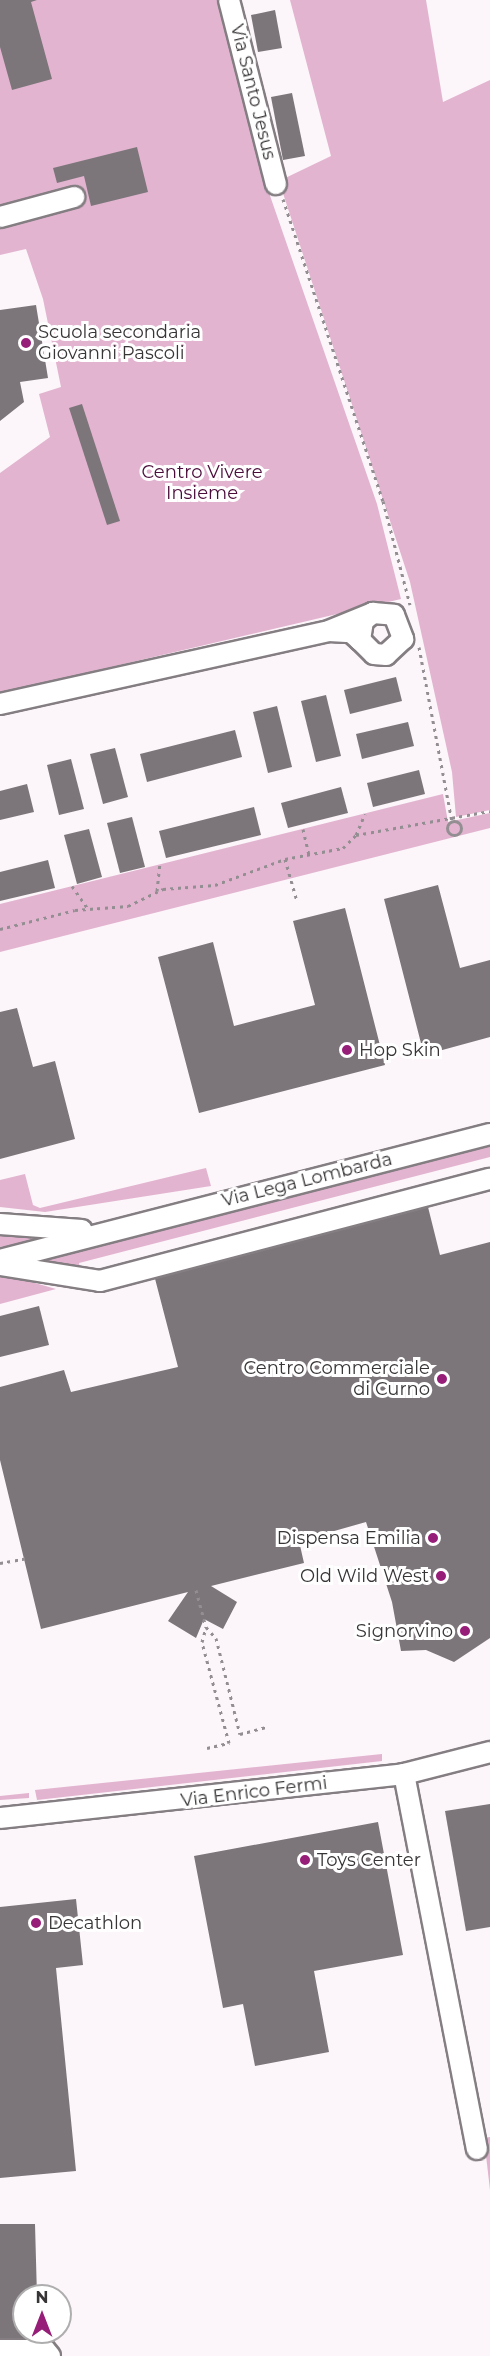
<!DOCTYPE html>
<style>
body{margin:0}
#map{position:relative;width:490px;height:2356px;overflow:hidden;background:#fcf5f9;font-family:Montserrat,sans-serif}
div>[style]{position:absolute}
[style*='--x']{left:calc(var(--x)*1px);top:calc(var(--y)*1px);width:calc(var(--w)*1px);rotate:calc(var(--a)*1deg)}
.green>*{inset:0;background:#e2b4d0}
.building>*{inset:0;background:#7c767a}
.path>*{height:3px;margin-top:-1.5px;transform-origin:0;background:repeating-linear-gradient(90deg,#938e91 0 3px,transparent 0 7.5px)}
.path>.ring{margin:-1.5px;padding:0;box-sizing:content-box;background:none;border:3px solid #938e91;border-radius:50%}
.roads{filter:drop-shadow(2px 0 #847e82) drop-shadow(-2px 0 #847e82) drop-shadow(0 2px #847e82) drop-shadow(0 -2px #847e82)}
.minor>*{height:20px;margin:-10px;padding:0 10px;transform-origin:10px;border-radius:10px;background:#fff}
.dots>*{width:16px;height:16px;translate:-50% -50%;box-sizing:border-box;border:3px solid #fff;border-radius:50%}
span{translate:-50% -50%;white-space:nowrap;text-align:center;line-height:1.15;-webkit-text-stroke:6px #fff;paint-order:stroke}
.street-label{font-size:18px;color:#383537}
.poi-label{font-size:18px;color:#383537}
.left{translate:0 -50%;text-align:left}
.right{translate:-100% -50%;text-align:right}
.park-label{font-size:18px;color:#4a0c3a}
.north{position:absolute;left:12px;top:2284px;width:60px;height:60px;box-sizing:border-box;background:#fff;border:2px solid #afaeaf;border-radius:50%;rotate:0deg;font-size:16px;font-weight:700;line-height:24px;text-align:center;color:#383537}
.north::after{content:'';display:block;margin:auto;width:21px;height:27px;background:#961d78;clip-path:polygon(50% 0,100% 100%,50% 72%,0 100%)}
</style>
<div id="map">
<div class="green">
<i style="clip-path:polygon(0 0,221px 0,267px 187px,377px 504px,401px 599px,0 693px,0 473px,50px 437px,39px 394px,61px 387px,43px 299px,26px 249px,0 255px)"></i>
<i style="clip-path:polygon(290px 0,426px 0,443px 102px,490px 80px,490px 810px,456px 817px,452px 772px,410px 582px,279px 181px,331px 156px)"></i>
<i style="clip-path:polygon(443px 794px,448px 822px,490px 813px,490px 828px,0 952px,0 904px)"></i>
<i style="clip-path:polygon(490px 1146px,490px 1157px,79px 1263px,80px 1272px,26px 1263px)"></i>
<i style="clip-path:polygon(206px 1168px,211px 1186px,45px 1212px,0 1207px,0 1180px,25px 1174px,33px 1205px,40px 1208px)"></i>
<i style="clip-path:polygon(0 1232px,31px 1236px,31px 1242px,0 1247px)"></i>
<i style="clip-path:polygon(0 1273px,56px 1289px,0 1304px)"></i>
<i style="clip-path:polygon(382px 1754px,382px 1761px,37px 1800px,35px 1790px)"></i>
<i style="clip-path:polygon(29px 1793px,29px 1798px,0 1800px,0 1796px)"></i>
<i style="clip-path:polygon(490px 2137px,490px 2190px,484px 2138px)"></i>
</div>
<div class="building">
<i style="clip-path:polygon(0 0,37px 0,31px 2px,52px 79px,12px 90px,0 47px)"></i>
<i style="clip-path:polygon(275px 10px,282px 48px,258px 52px,251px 15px)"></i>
<i style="clip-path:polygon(292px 93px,305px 156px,283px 160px,271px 97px)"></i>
<i style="clip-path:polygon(137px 147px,148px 192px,91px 206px,84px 176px,57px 183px,53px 168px)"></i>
<i style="clip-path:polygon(36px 305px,48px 378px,20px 382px,24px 402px,0 421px,0 310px)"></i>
<i style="clip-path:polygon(82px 404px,120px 521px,107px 525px,69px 408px)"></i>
<i style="clip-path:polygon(396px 677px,402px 701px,350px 714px,344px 690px)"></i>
<i style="clip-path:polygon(326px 695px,341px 756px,316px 762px,301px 701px)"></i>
<i style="clip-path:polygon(277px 706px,292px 767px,268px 773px,253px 712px)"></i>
<i style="clip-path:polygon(408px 722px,414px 746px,362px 759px,356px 734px)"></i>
<i style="clip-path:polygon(235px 730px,242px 757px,147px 782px,140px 754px)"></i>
<i style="clip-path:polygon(115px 748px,128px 797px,103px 804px,90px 754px)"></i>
<i style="clip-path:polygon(71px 759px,84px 809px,59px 815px,47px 765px)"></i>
<i style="clip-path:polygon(419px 770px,425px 794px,373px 807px,367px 783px)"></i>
<i style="clip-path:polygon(27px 784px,34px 812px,0 820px,0 791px)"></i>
<i style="clip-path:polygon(341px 787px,348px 813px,288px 828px,281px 803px)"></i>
<i style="clip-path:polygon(254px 807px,261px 835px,166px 858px,159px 831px)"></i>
<i style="clip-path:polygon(132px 817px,145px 867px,120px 873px,107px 823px)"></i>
<i style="clip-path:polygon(89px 829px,102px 877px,77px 884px,64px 835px)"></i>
<i style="clip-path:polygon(48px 860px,55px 888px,0 901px,0 872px)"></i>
<i style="clip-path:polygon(438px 885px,460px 968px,490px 960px,490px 1037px,424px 1055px,384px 899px)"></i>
<i style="clip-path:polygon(345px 908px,385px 1065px,199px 1113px,158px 957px,213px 942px,234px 1026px,315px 1005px,293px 921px)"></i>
<i style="clip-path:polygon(17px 1008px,33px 1067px,55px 1061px,75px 1139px,0 1159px,0 1012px)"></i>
<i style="clip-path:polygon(428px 1207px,440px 1255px,490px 1242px,490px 1638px,454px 1662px,426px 1650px,401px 1651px,392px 1602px,366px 1522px,299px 1541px,304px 1563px,211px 1586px,237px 1602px,223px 1629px,204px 1619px,196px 1638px,168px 1621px,188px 1592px,41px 1629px,0 1460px,0 1387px,64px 1370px,71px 1392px,178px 1367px,153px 1271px)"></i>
<i style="clip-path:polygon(39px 1306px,49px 1345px,0 1357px,0 1316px)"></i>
<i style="clip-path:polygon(490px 1804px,490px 1927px,466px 1931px,445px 1811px)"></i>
<i style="clip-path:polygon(378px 1822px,403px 1955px,314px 1971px,329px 2052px,255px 2066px,243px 2004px,223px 2008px,194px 1856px)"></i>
<i style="clip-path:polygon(76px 1899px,83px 1965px,56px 1968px,76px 2171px,0 2178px,0 1907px)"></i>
<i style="clip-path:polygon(0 2224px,35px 2224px,37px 2296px,24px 2296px,24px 2332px,38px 2332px,38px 2345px,0 2346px)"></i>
</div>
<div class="path">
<i style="--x:283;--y:199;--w:318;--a:71.7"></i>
<i style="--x:383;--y:501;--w:107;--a:75.4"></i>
<i style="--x:419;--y:647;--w:178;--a:79.3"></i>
<i class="ring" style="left:447px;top:821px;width:11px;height:11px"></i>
<i style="--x:303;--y:829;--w:26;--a:77"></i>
<i style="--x:356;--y:835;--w:23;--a:-67"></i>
<i style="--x:285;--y:859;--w:44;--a:74.1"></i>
<i style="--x:72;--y:886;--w:28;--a:55"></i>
<i style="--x:157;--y:891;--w:27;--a:-84"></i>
<i style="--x:0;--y:929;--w:77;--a:-14.2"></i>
<i style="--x:75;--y:910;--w:53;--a:-4.3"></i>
<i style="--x:128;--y:906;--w:39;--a:-26"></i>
<i style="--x:163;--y:889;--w:52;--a:-4.4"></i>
<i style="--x:215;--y:885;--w:75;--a:-20.4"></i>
<i style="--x:285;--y:859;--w:59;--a:-10.7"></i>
<i style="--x:343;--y:848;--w:18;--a:-45"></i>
<i style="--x:356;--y:835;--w:136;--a:-10.2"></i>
<i style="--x:0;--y:1563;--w:27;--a:-10"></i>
<i style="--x:196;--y:1590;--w:38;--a:75"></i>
<i style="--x:207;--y:1748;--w:23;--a:-13"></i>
<i style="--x:229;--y:1743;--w:105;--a:-105"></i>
<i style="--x:202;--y:1642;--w:16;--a:-75"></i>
<i style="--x:206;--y:1627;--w:15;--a:48"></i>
<i style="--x:216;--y:1638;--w:99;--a:76"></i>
<i style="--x:240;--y:1734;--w:28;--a:-15"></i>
</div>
<div class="roads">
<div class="minor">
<i style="--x:229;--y:0;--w:190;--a:75.7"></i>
<i style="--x:0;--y:217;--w:77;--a:-15.1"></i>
<i style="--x:331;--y:630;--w:45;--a:-22"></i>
<i style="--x:373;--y:613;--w:21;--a:5"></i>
<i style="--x:394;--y:615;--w:26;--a:69"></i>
<i style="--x:403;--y:639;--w:23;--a:137"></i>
<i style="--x:386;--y:655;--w:12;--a:-175"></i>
<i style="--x:374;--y:654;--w:20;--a:-135"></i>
<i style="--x:360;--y:640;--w:19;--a:-81"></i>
<i style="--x:363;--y:621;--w:13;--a:-39"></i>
<i style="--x:0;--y:704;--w:337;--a:-12.5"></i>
<i style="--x:329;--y:631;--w:22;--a:3"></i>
<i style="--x:351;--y:632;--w:12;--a:42"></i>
<i style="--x:0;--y:1224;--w:82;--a:4.2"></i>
<i style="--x:0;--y:1260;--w:506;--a:-14.42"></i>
<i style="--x:0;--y:1265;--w:101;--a:9.1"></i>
<i style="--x:100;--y:1281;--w:403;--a:-14.7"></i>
<i style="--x:404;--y:1774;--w:382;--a:79"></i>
<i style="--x:0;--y:1818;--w:406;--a:-6.2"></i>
<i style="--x:404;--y:1774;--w:89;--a:-14.3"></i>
<i style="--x:0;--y:2350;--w:45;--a:0"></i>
<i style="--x:45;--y:2350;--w:8;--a:50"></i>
</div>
</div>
<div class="dots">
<i style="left:26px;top:343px;background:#961d78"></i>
<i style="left:347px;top:1050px;background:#961d78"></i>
<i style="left:442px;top:1379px;background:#961d78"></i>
<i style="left:433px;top:1538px;background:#961d78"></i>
<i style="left:441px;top:1576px;background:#961d78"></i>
<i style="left:465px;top:1631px;background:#961d78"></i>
<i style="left:305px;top:1860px;background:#961d78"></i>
<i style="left:36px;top:1923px;background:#961d78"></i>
</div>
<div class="street-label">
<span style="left:253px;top:92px;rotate:76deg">Via Santo Jesus</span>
<span style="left:307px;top:1180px;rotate:-14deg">Via Lega Lombarda</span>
<span style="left:254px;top:1792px;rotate:-7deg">Via Enrico Fermi</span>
</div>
<div class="poi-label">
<span class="left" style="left:38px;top:343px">Scuola secondaria<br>Giovanni Pascoli</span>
<span class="left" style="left:359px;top:1050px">Hop Skin</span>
<span class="right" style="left:430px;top:1379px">Centro Commerciale<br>di Curno</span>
<span class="right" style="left:421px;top:1538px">Dispensa Emilia</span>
<span class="right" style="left:429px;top:1576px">Old Wild West</span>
<span class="right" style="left:453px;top:1631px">Signorvino</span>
<span class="left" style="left:317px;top:1860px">Toys Center</span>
<span class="left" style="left:48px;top:1923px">Decathlon</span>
</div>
<div class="park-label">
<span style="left:202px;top:483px">Centro Vivere<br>Insieme</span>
</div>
<div class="north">N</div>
</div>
